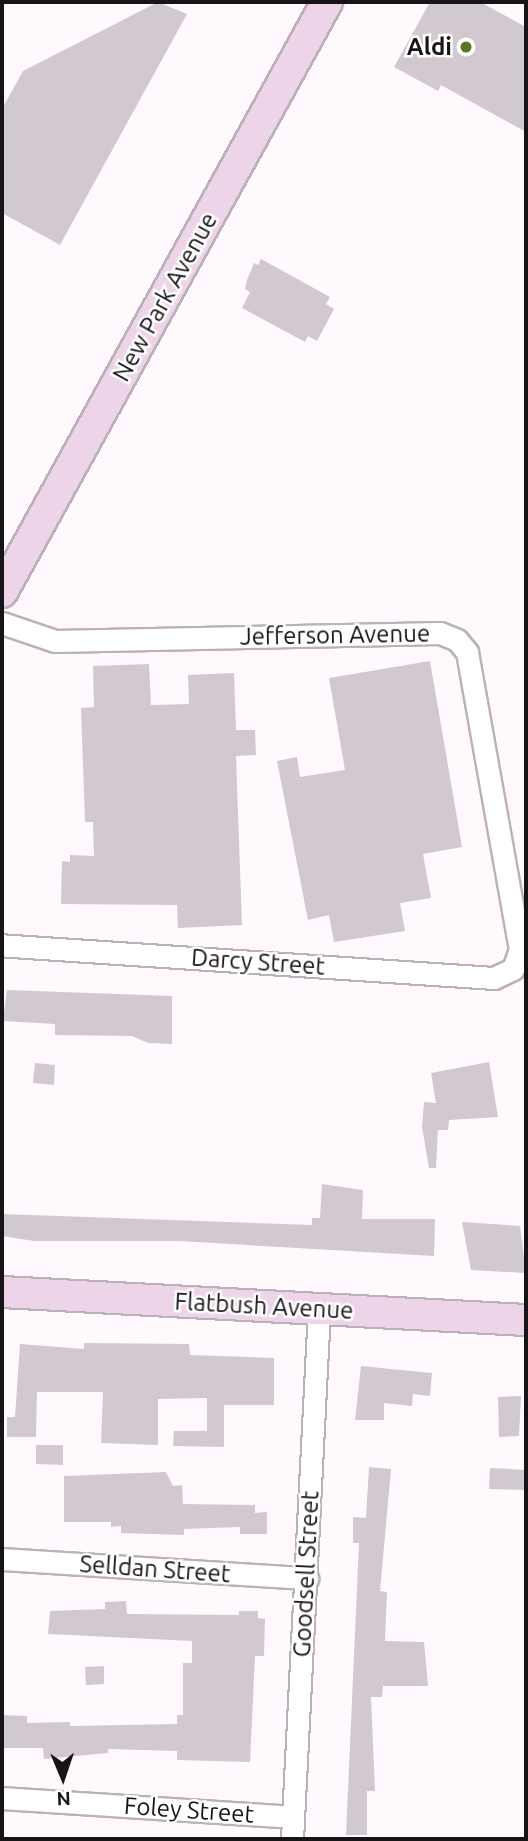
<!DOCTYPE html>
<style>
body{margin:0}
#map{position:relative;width:528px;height:1841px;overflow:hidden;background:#fff8fd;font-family:Ubuntu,sans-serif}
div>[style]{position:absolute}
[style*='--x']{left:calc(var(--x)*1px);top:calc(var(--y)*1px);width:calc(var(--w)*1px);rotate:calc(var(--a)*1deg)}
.building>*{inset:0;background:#d2c9d0}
.roads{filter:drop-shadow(2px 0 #bab2b8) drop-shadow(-2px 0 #bab2b8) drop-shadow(0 2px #bab2b8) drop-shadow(0 -2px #bab2b8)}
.street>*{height:21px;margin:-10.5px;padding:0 10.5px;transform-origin:10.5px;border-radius:10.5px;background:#fff}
.secondary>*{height:30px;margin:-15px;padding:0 15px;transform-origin:15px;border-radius:15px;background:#edd4e9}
.dots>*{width:19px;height:19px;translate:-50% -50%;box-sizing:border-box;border:4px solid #fff;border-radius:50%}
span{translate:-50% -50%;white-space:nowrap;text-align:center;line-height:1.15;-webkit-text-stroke:5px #fff;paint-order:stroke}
.poi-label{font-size:24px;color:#171417;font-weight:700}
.right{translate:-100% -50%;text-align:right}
.street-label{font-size:24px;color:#171417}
.frame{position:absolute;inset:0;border:4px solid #171417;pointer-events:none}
.north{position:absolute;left:28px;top:1743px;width:70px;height:70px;-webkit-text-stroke:5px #fff;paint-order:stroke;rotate:178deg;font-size:19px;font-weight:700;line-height:28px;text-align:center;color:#171417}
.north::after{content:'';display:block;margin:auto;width:24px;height:32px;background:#171417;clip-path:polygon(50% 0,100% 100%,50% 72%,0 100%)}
</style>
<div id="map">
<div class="building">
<i style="clip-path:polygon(158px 2px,187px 14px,60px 245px,2px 213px,2px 109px,23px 71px)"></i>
<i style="clip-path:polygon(430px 2px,480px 2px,526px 27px,526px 132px,441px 85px,438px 91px,394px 67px)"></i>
<i style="clip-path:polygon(261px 259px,330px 297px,326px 304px,334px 309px,317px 341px,308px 336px,305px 342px,242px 308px,250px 292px,245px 289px,247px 280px,254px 263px,258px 265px)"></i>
<i style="clip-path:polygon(430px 661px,462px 847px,423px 854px,431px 898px,400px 903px,405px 931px,334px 942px,329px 915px,308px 920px,277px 761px,297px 757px,300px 777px,345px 770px,329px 678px)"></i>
<i style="clip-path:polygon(149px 664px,151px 705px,189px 704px,188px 675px,234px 673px,236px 730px,255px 730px,256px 755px,236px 756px,242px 925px,178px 928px,177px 905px,61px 904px,62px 861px,70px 862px,70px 855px,94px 856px,93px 822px,85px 822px,81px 708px,94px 707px,93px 666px)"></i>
<i style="clip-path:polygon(7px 990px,172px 996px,172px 1044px,148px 1043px,132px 1036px,55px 1035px,55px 1024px,3px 1021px)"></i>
<i style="clip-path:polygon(489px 1062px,498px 1117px,449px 1120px,448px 1130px,438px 1130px,436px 1168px,429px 1168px,422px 1127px,424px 1102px,436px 1103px,431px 1073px)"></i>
<i style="clip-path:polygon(35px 1063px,55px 1065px,54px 1085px,33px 1083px)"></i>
<i style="clip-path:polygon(322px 1184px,363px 1190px,362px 1219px,435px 1219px,434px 1256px,179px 1241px,34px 1241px,2px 1236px,2px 1214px,312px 1225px,312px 1218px,320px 1218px)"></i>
<i style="clip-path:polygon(462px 1222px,520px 1226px,526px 1273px,471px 1270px)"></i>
<i style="clip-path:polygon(84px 1343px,189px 1344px,190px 1355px,274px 1358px,274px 1405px,224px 1405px,224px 1447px,173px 1446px,174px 1431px,207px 1431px,207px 1398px,158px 1399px,158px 1445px,101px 1443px,103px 1392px,37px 1392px,36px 1437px,7px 1437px,7px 1417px,15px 1417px,20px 1344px,84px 1349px)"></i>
<i style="clip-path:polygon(361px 1366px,432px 1373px,430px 1396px,413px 1394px,412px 1406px,384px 1403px,384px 1420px,355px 1420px)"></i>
<i style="clip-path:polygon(521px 1396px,519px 1436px,499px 1437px,498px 1397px)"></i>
<i style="clip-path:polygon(36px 1445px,63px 1445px,63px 1465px,36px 1464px)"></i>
<i style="clip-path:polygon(369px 1467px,391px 1469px,380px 1591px,387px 1592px,385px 1641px,424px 1642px,428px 1686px,383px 1686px,382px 1697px,371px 1697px,375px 1791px,367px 1791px,367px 1835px,346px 1835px,359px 1543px,353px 1543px,353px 1517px,366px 1518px)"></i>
<i style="clip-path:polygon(490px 1468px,526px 1470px,525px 1490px,489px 1489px)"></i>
<i style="clip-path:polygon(166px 1472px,173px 1486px,182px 1485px,183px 1504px,255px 1505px,255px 1513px,267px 1512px,267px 1534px,240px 1534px,240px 1527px,184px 1529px,184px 1535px,121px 1533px,121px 1526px,111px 1527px,111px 1522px,64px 1522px,64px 1476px)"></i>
<i style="clip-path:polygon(126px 1601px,127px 1614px,239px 1615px,239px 1611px,258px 1611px,258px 1618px,265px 1619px,264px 1656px,255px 1656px,250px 1762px,177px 1760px,177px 1751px,108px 1749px,108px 1753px,44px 1759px,43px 1748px,2px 1748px,2px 1715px,27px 1716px,27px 1723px,70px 1722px,70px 1726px,177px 1724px,177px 1715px,183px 1715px,183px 1663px,192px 1663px,192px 1641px,48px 1634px,50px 1611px,105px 1609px,105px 1602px)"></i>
<i style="clip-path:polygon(104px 1666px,104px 1684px,86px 1685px,85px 1667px)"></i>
</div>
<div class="roads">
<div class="street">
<i style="--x:2;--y:623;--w:56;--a:18.8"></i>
<i style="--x:55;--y:641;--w:385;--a:-1.2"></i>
<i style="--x:440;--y:633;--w:18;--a:22"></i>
<i style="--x:457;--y:640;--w:16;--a:50"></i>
<i style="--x:467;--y:652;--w:302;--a:79.9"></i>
<i style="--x:520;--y:949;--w:21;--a:109"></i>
<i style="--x:513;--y:969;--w:21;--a:155"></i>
<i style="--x:494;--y:978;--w:493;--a:-176.2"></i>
<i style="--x:2;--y:1559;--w:306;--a:3.6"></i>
<i style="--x:2;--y:1798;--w:291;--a:3.7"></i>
<i style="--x:292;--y:1839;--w:531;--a:-87.08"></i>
</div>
<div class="secondary">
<i style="--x:2;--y:592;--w:674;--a:-61.15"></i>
<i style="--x:2;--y:1292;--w:525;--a:3.06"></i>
</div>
</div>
<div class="dots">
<i style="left:466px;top:47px;background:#5d7324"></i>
</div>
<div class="poi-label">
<span class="right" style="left:452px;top:47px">Aldi</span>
</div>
<div class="street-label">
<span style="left:165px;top:297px;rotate:-61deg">New Park Avenue</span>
<span style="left:335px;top:635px;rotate:-1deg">Jefferson Avenue</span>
<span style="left:258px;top:962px;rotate:4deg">Darcy Street</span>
<span style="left:264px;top:1306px;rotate:3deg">Flatbush Avenue</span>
<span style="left:155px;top:1569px;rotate:4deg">Selldan Street</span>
<span style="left:306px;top:1574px;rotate:-87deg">Goodsell Street</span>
<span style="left:189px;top:1810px;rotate:4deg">Foley Street</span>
</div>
<div class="frame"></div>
<div class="north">N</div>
</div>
